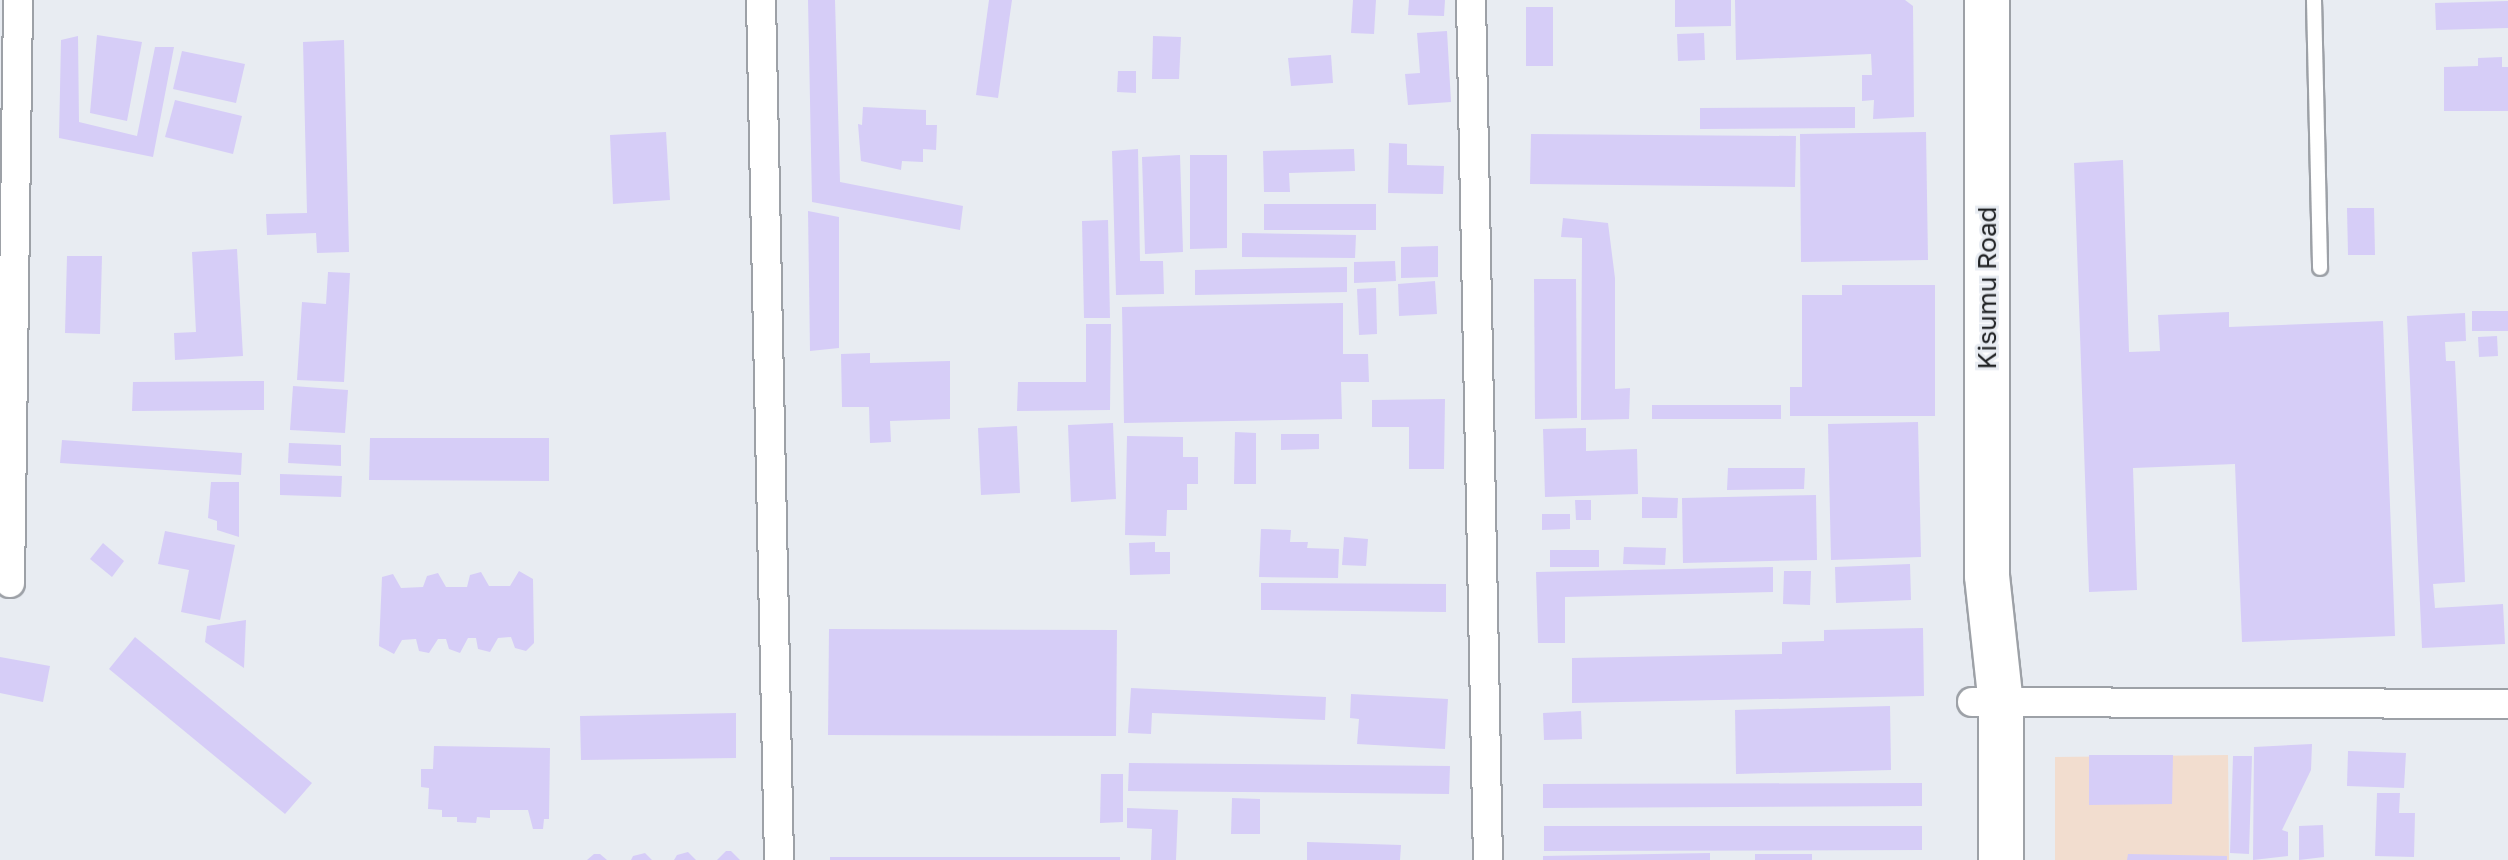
<!DOCTYPE html>
<style>
body{margin:0}
#map{position:relative;width:2508px;height:860px;overflow:hidden;background:#e8ecf2;font-family:"Golos Text",sans-serif}
div>[style]{position:absolute}
[style*='--x']{left:calc(var(--x)*1px);top:calc(var(--y)*1px);width:calc(var(--w)*1px);rotate:calc(var(--a)*1deg)}
.industrial>*{inset:0;background:#f2ddcf}
.building>*{inset:0;background:#d6cdf7}
.roads{filter:drop-shadow(2px 0 #9da1a7) drop-shadow(-2px 0 #9da1a7) drop-shadow(0 2px #9da1a7) drop-shadow(0 -2px #9da1a7)}
.service>*{height:14px;margin:-7px;padding:0 7px;transform-origin:7px;border-radius:7px;background:#fff}
.minor>*{height:28px;margin:-14px;padding:0 14px;transform-origin:14px;border-radius:14px;background:#fff}
.trunk>*{height:44px;margin:-22px;padding:0 22px;transform-origin:22px;border-radius:22px;background:#fff}
span{translate:-50% -50%;white-space:nowrap;text-align:center;line-height:1.15;-webkit-text-stroke:6px #e8ecf2;paint-order:stroke}
.street-label{font-size:26px;color:#1f2123}
</style>
<div id="map">
<div class="industrial">
<i style="clip-path:polygon(2228px 755px,2229px 860px,2055px 860px,2055px 757px)"></i>
</div>
<div class="building">
<i style="clip-path:polygon(808px 0,835px 0,840px 182px,963px 206px,960px 230px,812px 202px)"></i>
<i style="clip-path:polygon(989px 0,1012px 0,998px 98px,976px 95px)"></i>
<i style="clip-path:polygon(1353px 0,1376px 0,1374px 34px,1351px 33px)"></i>
<i style="clip-path:polygon(1409px 0,1445px 0,1444px 16px,1408px 15px)"></i>
<i style="clip-path:polygon(1675px 0,1731px 0,1731px 26px,1675px 27px)"></i>
<i style="clip-path:polygon(1735px 0,1905px 0,1913px 6px,1914px 117px,1873px 119px,1874px 100px,1862px 101px,1862px 75px,1872px 75px,1871px 54px,1736px 60px)"></i>
<i style="clip-path:polygon(2508px 1px,2508px 28px,2436px 30px,2435px 3px)"></i>
<i style="clip-path:polygon(1526px 7px,1553px 7px,1553px 66px,1526px 66px)"></i>
<i style="clip-path:polygon(1447px 31px,1451px 102px,1408px 105px,1405px 74px,1420px 73px,1417px 33px)"></i>
<i style="clip-path:polygon(1704px 33px,1705px 60px,1678px 61px,1677px 34px)"></i>
<i style="clip-path:polygon(97px 35px,142px 42px,127px 121px,90px 113px)"></i>
<i style="clip-path:polygon(78px 36px,79px 122px,137px 136px,155px 47px,174px 47px,153px 157px,59px 138px,61px 40px)"></i>
<i style="clip-path:polygon(1153px 36px,1181px 37px,1179px 79px,1152px 79px)"></i>
<i style="clip-path:polygon(344px 40px,349px 252px,317px 253px,316px 233px,267px 235px,266px 214px,307px 213px,303px 42px)"></i>
<i style="clip-path:polygon(182px 51px,245px 64px,236px 103px,173px 89px)"></i>
<i style="clip-path:polygon(1331px 55px,1333px 83px,1291px 86px,1288px 58px)"></i>
<i style="clip-path:polygon(2502px 57px,2502px 67px,2508px 67px,2508px 111px,2444px 111px,2444px 67px,2478px 66px,2478px 58px)"></i>
<i style="clip-path:polygon(1118px 71px,1136px 71px,1136px 93px,1117px 92px)"></i>
<i style="clip-path:polygon(175px 100px,242px 116px,233px 154px,165px 137px)"></i>
<i style="clip-path:polygon(863px 107px,926px 110px,926px 125px,937px 125px,936px 150px,923px 149px,923px 162px,902px 161px,901px 170px,861px 161px,858px 124px,862px 125px)"></i>
<i style="clip-path:polygon(1855px 107px,1855px 128px,1700px 129px,1700px 108px)"></i>
<i style="clip-path:polygon(666px 132px,670px 200px,613px 204px,610px 135px)"></i>
<i style="clip-path:polygon(1926px 132px,1928px 260px,1801px 262px,1800px 134px)"></i>
<i style="clip-path:polygon(1531px 134px,1796px 136px,1795px 187px,1530px 184px)"></i>
<i style="clip-path:polygon(1389px 143px,1407px 144px,1407px 165px,1444px 166px,1443px 194px,1388px 193px)"></i>
<i style="clip-path:polygon(1138px 149px,1140px 261px,1163px 261px,1164px 294px,1116px 295px,1112px 151px)"></i>
<i style="clip-path:polygon(1354px 149px,1355px 171px,1289px 173px,1290px 192px,1264px 192px,1263px 151px)"></i>
<i style="clip-path:polygon(1180px 155px,1183px 252px,1145px 254px,1142px 157px)"></i>
<i style="clip-path:polygon(1190px 155px,1227px 155px,1227px 248px,1190px 249px)"></i>
<i style="clip-path:polygon(2123px 160px,2129px 352px,2160px 351px,2158px 315px,2229px 312px,2229px 327px,2383px 321px,2395px 636px,2242px 642px,2235px 464px,2133px 468px,2137px 590px,2089px 592px,2074px 163px)"></i>
<i style="clip-path:polygon(1264px 204px,1376px 204px,1376px 230px,1264px 230px)"></i>
<i style="clip-path:polygon(2347px 208px,2374px 208px,2375px 255px,2348px 255px)"></i>
<i style="clip-path:polygon(808px 211px,839px 217px,839px 348px,810px 351px)"></i>
<i style="clip-path:polygon(1563px 218px,1608px 223px,1615px 278px,1615px 389px,1630px 388px,1629px 419px,1581px 420px,1582px 238px,1561px 237px)"></i>
<i style="clip-path:polygon(1108px 220px,1110px 318px,1084px 318px,1082px 221px)"></i>
<i style="clip-path:polygon(1242px 233px,1356px 235px,1355px 258px,1242px 257px)"></i>
<i style="clip-path:polygon(1438px 246px,1438px 277px,1401px 278px,1401px 247px)"></i>
<i style="clip-path:polygon(237px 249px,243px 356px,175px 360px,174px 333px,196px 332px,192px 252px)"></i>
<i style="clip-path:polygon(67px 256px,102px 256px,100px 334px,65px 333px)"></i>
<i style="clip-path:polygon(1395px 261px,1396px 281px,1354px 283px,1354px 262px)"></i>
<i style="clip-path:polygon(1347px 267px,1347px 292px,1195px 295px,1195px 270px)"></i>
<i style="clip-path:polygon(328px 272px,350px 273px,344px 382px,297px 380px,302px 302px,326px 304px)"></i>
<i style="clip-path:polygon(1534px 279px,1576px 279px,1577px 418px,1535px 419px)"></i>
<i style="clip-path:polygon(1435px 281px,1437px 314px,1399px 316px,1398px 284px)"></i>
<i style="clip-path:polygon(1842px 285px,1935px 285px,1935px 416px,1790px 416px,1790px 387px,1802px 387px,1802px 295px,1842px 295px)"></i>
<i style="clip-path:polygon(1376px 288px,1377px 334px,1359px 335px,1357px 289px)"></i>
<i style="clip-path:polygon(1343px 303px,1343px 354px,1368px 354px,1369px 382px,1341px 382px,1342px 419px,1124px 423px,1122px 307px)"></i>
<i style="clip-path:polygon(2472px 311px,2508px 311px,2508px 331px,2472px 331px)"></i>
<i style="clip-path:polygon(2465px 313px,2466px 341px,2445px 342px,2446px 361px,2455px 361px,2465px 582px,2433px 584px,2435px 608px,2503px 604px,2505px 644px,2422px 648px,2407px 316px)"></i>
<i style="clip-path:polygon(1086px 324px,1111px 324px,1110px 410px,1017px 411px,1018px 382px,1086px 382px)"></i>
<i style="clip-path:polygon(2497px 336px,2498px 356px,2479px 357px,2478px 337px)"></i>
<i style="clip-path:polygon(870px 353px,870px 363px,950px 361px,950px 419px,890px 421px,891px 442px,870px 443px,869px 407px,842px 407px,841px 354px)"></i>
<i style="clip-path:polygon(264px 381px,264px 410px,132px 411px,133px 382px)"></i>
<i style="clip-path:polygon(293px 386px,348px 390px,345px 433px,290px 430px)"></i>
<i style="clip-path:polygon(1445px 399px,1444px 469px,1409px 469px,1409px 427px,1372px 427px,1372px 400px)"></i>
<i style="clip-path:polygon(1652px 405px,1781px 405px,1781px 419px,1652px 419px)"></i>
<i style="clip-path:polygon(1918px 422px,1921px 557px,1831px 560px,1828px 424px)"></i>
<i style="clip-path:polygon(1113px 423px,1116px 499px,1071px 502px,1068px 425px)"></i>
<i style="clip-path:polygon(1017px 426px,1020px 493px,981px 495px,978px 428px)"></i>
<i style="clip-path:polygon(1586px 428px,1586px 451px,1637px 449px,1638px 494px,1545px 497px,1543px 429px)"></i>
<i style="clip-path:polygon(1235px 432px,1256px 433px,1256px 484px,1234px 484px)"></i>
<i style="clip-path:polygon(1281px 434px,1319px 434px,1319px 449px,1281px 450px)"></i>
<i style="clip-path:polygon(1127px 436px,1183px 437px,1183px 457px,1198px 457px,1198px 484px,1187px 484px,1187px 510px,1167px 510px,1166px 536px,1125px 535px)"></i>
<i style="clip-path:polygon(370px 438px,549px 438px,549px 481px,369px 480px)"></i>
<i style="clip-path:polygon(62px 440px,242px 453px,241px 475px,60px 463px)"></i>
<i style="clip-path:polygon(289px 443px,341px 445px,341px 466px,288px 463px)"></i>
<i style="clip-path:polygon(1728px 468px,1805px 468px,1804px 489px,1727px 490px)"></i>
<i style="clip-path:polygon(280px 474px,342px 476px,341px 497px,280px 495px)"></i>
<i style="clip-path:polygon(211px 482px,239px 482px,239px 537px,217px 530px,217px 521px,208px 518px)"></i>
<i style="clip-path:polygon(1816px 495px,1817px 560px,1683px 563px,1682px 498px)"></i>
<i style="clip-path:polygon(1642px 497px,1678px 498px,1677px 518px,1642px 518px)"></i>
<i style="clip-path:polygon(1575px 500px,1591px 500px,1591px 520px,1576px 520px)"></i>
<i style="clip-path:polygon(1542px 514px,1570px 514px,1570px 529px,1542px 530px)"></i>
<i style="clip-path:polygon(1261px 529px,1291px 530px,1290px 542px,1308px 542px,1307px 548px,1339px 549px,1338px 578px,1259px 577px)"></i>
<i style="clip-path:polygon(165px 531px,235px 545px,220px 620px,181px 612px,189px 570px,158px 564px)"></i>
<i style="clip-path:polygon(1344px 537px,1368px 539px,1366px 566px,1342px 565px)"></i>
<i style="clip-path:polygon(1155px 542px,1155px 552px,1170px 552px,1170px 574px,1130px 575px,1129px 543px)"></i>
<i style="clip-path:polygon(103px 543px,124px 561px,112px 577px,90px 559px)"></i>
<i style="clip-path:polygon(1624px 547px,1666px 548px,1665px 565px,1623px 564px)"></i>
<i style="clip-path:polygon(1550px 550px,1599px 550px,1599px 567px,1550px 567px)"></i>
<i style="clip-path:polygon(1910px 564px,1911px 600px,1836px 603px,1835px 567px)"></i>
<i style="clip-path:polygon(1773px 567px,1773px 592px,1565px 597px,1565px 643px,1538px 643px,1536px 572px)"></i>
<i style="clip-path:polygon(519px 571px,533px 579px,534px 643px,526px 651px,515px 648px,511px 637px,498px 638px,490px 652px,478px 649px,476px 638px,468px 638px,460px 653px,449px 649px,446px 639px,438px 639px,429px 653px,419px 651px,416px 639px,402px 640px,394px 654px,379px 646px,382px 577px,393px 574px,401px 588px,423px 587px,427px 576px,438px 573px,446px 587px,467px 587px,470px 575px,481px 572px,489px 586px,510px 586px)"></i>
<i style="clip-path:polygon(1784px 571px,1811px 571px,1810px 605px,1783px 604px)"></i>
<i style="clip-path:polygon(1261px 583px,1446px 584px,1446px 612px,1261px 610px)"></i>
<i style="clip-path:polygon(246px 620px,244px 668px,205px 642px,207px 626px)"></i>
<i style="clip-path:polygon(1923px 628px,1924px 696px,1572px 703px,1572px 658px,1782px 654px,1782px 642px,1824px 641px,1824px 630px)"></i>
<i style="clip-path:polygon(829px 629px,1117px 630px,1116px 736px,828px 735px)"></i>
<i style="clip-path:polygon(135px 637px,312px 783px,285px 814px,109px 669px)"></i>
<i style="clip-path:polygon(0 657px,50px 666px,43px 702px,0 693px)"></i>
<i style="clip-path:polygon(1131px 688px,1326px 697px,1325px 720px,1152px 713px,1151px 734px,1128px 733px)"></i>
<i style="clip-path:polygon(1351px 694px,1448px 699px,1445px 749px,1357px 744px,1359px 719px,1350px 718px)"></i>
<i style="clip-path:polygon(1890px 706px,1891px 770px,1736px 774px,1735px 710px)"></i>
<i style="clip-path:polygon(1581px 711px,1582px 739px,1544px 740px,1543px 713px)"></i>
<i style="clip-path:polygon(736px 713px,736px 758px,581px 760px,580px 716px)"></i>
<i style="clip-path:polygon(2312px 744px,2311px 770px,2282px 830px,2288px 832px,2288px 856px,2253px 860px,2254px 747px)"></i>
<i style="clip-path:polygon(434px 746px,550px 748px,549px 819px,544px 819px,543px 829px,533px 829px,528px 810px,490px 810px,490px 818px,477px 817px,476px 823px,457px 822px,457px 817px,442px 817px,442px 810px,428px 809px,429px 788px,421px 787px,421px 769px,433px 769px)"></i>
<i style="clip-path:polygon(2348px 751px,2406px 753px,2404px 788px,2347px 786px)"></i>
<i style="clip-path:polygon(2089px 755px,2173px 755px,2172px 804px,2089px 805px)"></i>
<i style="clip-path:polygon(2233px 756px,2252px 756px,2249px 854px,2230px 853px)"></i>
<i style="clip-path:polygon(1129px 763px,1450px 766px,1449px 794px,1128px 791px)"></i>
<i style="clip-path:polygon(1101px 774px,1123px 774px,1123px 822px,1100px 823px)"></i>
<i style="clip-path:polygon(1922px 783px,1922px 806px,1543px 808px,1543px 784px)"></i>
<i style="clip-path:polygon(2377px 793px,2400px 793px,2399px 813px,2415px 813px,2414px 857px,2375px 856px)"></i>
<i style="clip-path:polygon(1232px 798px,1260px 799px,1260px 834px,1231px 834px)"></i>
<i style="clip-path:polygon(1127px 808px,1178px 810px,1176px 860px,1151px 860px,1152px 829px,1127px 828px)"></i>
<i style="clip-path:polygon(2323px 825px,2324px 857px,2299px 860px,2299px 826px)"></i>
<i style="clip-path:polygon(1544px 826px,1922px 826px,1922px 850px,1544px 851px)"></i>
<i style="clip-path:polygon(1307px 842px,1401px 845px,1400px 860px,1307px 860px)"></i>
<i style="clip-path:polygon(726px 851px,731px 851px,740px 860px,717px 860px)"></i>
<i style="clip-path:polygon(688px 852px,696px 860px,674px 860px,677px 855px)"></i>
<i style="clip-path:polygon(645px 853px,652px 860px,631px 860px,633px 856px)"></i>
<i style="clip-path:polygon(1710px 853px,1710px 860px,1543px 860px,1543px 856px)"></i>
<i style="clip-path:polygon(594px 854px,600px 854px,607px 860px,587px 860px)"></i>
<i style="clip-path:polygon(1755px 854px,1812px 854px,1812px 860px,1755px 860px)"></i>
<i style="clip-path:polygon(2128px 854px,2227px 856px,2227px 860px,2127px 860px)"></i>
<i style="clip-path:polygon(830px 857px,1120px 857px,1120px 860px,830px 860px)"></i>
</div>
<div class="roads">
<div class="service">
<i style="--x:2314;--y:0;--w:268;--a:88.7"></i>
</div>
<div class="minor">
<i style="--x:761;--y:0;--w:860;--a:88.8"></i>
<i style="--x:1471;--y:0;--w:860;--a:88.87"></i>
<i style="--x:10;--y:583;--w:583;--a:-89.21"></i>
<i style="--x:1972;--y:702;--w:536;--a:0.21"></i>
</div>
<div class="trunk">
<i style="--x:1987;--y:0;--w:576;--a:90"></i>
<i style="--x:1987;--y:576;--w:129;--a:83.8"></i>
<i style="--x:2001;--y:704;--w:156;--a:90"></i>
</div>
</div>
<div class="street-label">
<span style="left:1987px;top:288px;rotate:-90deg">Kisumu Road</span>
</div>
</div>
